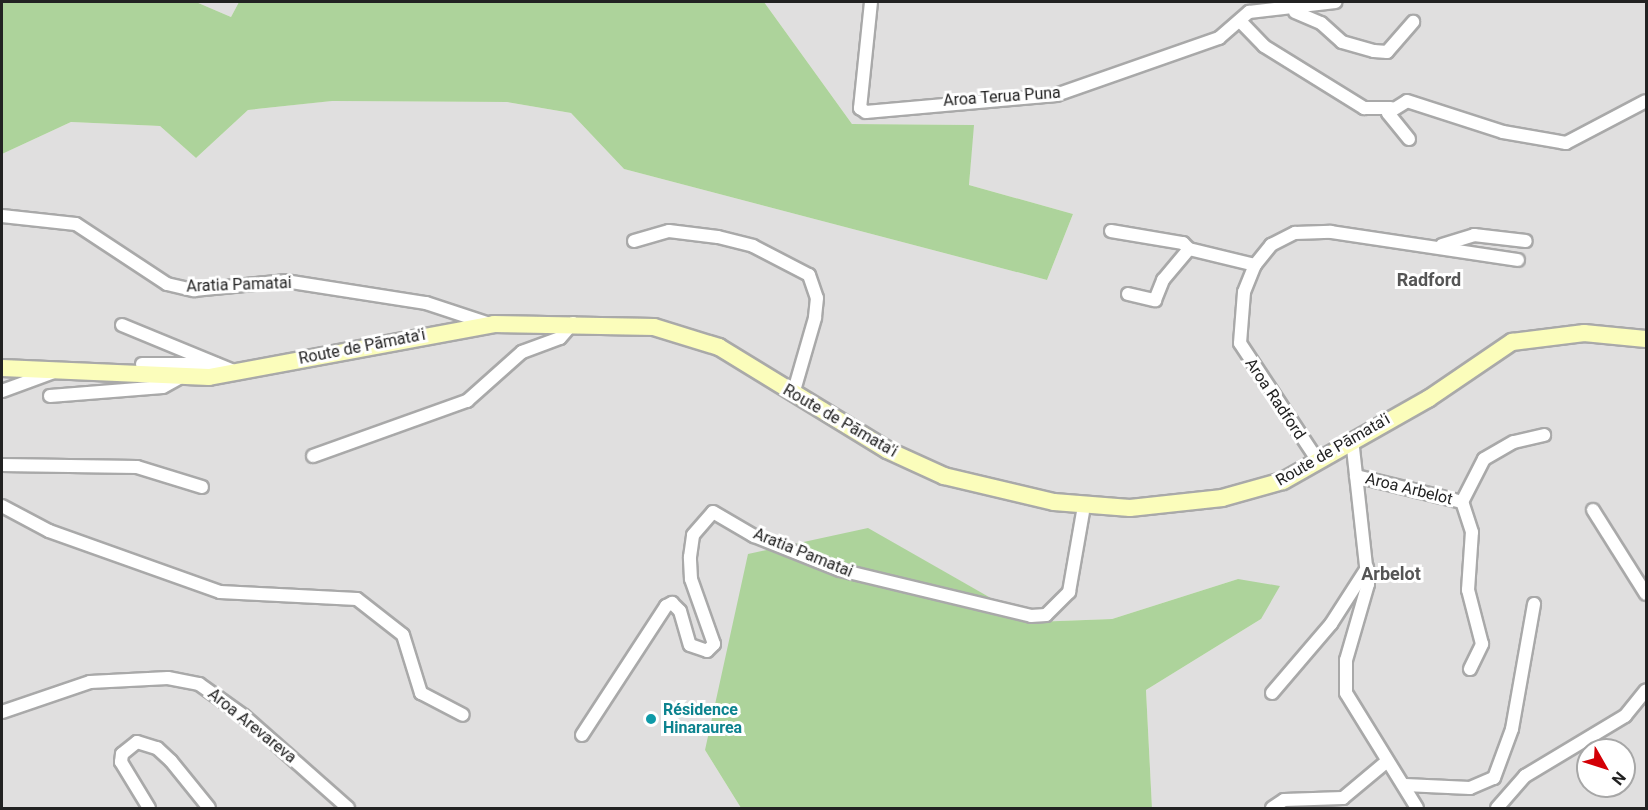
<!DOCTYPE html>
<meta charset="utf-8">
<style>
body{margin:0}
#map{position:relative;width:1648px;height:810px;overflow:hidden;background:#f2efe8;font-family:Roboto,sans-serif}
div>[style]{position:absolute}
[style*='--x']{left:calc(var(--x)*1px);top:calc(var(--y)*1px);width:calc(var(--w)*1px);rotate:calc(var(--a)*1deg)}
.residential>*{inset:0;background:#e0dfdf}
.forest>*{inset:0;background:#add39b}
.roads{filter:drop-shadow(2px 0 #a9a9a9) drop-shadow(-2px 0 #a9a9a9) drop-shadow(0 2px #a9a9a9) drop-shadow(0 -2px #a9a9a9)}
.street>*{height:12px;margin:-6px;padding:0 6px;transform-origin:6px;border-radius:6px;background:#fff}
.secondary>*{height:16px;margin:-8px;padding:0 8px;transform-origin:8px;border-radius:8px;background:#fbfdbb}
.dots>*{width:16px;height:16px;translate:-50% -50%;box-sizing:border-box;border:3px solid #fff;border-radius:50%}
span{translate:-50% -50%;white-space:nowrap;text-align:center;line-height:1.15;-webkit-text-stroke:6px #fff;paint-order:stroke}
.street-label{font-size:16px;color:#222}
.culture-label{font-size:16px;color:#0d838f;font-weight:700}
.left{translate:0 -50%;text-align:left}
.neighbourhood-label{font-size:18px;color:#555;font-weight:700}
.frame{position:absolute;inset:0;border:3px solid #222;pointer-events:none}
.north{position:absolute;left:1576px;top:738px;width:60px;height:60px;box-sizing:border-box;background:#fff;border:2px solid #a7a7a7;border-radius:50%;rotate:129deg;font-size:16px;font-weight:700;line-height:24px;text-align:center;color:#222}
.north::after{content:'';display:block;margin:auto;width:21px;height:27px;background:#d30006;clip-path:polygon(50% 0,100% 100%,50% 72%,0 100%)}
</style>
<div id="map">
<div class="residential">
<i style="clip-path:polygon(196px 2px,239px 2px,231px 17px)"></i>
<i style="clip-path:polygon(evenodd,764px 2px,1646px 2px,1646px 808px,1152px 808px,1146px 690px,1261px 619px,1238px 579px,1112px 619px,1033px 622px,868px 529px,705px 750px,741px 808px,2px 808px,2px 154px,71px 122px,160px 126px,196px 158px,248px 110px,331px 101px,507px 102px,571px 113px,624px 169px,1047px 280px,1073px 214px,969px 185px,973px 125px,852px 124px,764px 2px,1588px 750px,1624px 750px,1624px 786px,1588px 786px,1588px 750px)"></i>
</div>
<div class="forest">
<i style="clip-path:polygon(2px 2px,196px 2px,231px 17px,239px 2px,764px 2px,852px 124px,974px 125px,969px 185px,1073px 214px,1047px 280px,624px 169px,571px 113px,507px 102px,332px 101px,248px 110px,196px 158px,160px 126px,71px 122px,2px 154px)"></i>
<i style="clip-path:polygon(868px 528px,1033px 622px,1112px 619px,1238px 579px,1280px 586px,1261px 619px,1146px 690px,1152px 808px,741px 808px,705px 750px,748px 554px)"></i>
</div>
<div class="roads">
<div class="street">
<i style="--x:871;--y:2;--w:107;--a:95.9"></i>
<i style="--x:860;--y:108;--w:7;--a:34"></i>
<i style="--x:866;--y:112;--w:191;--a:-5.1"></i>
<i style="--x:1056;--y:95;--w:173;--a:-19.3"></i>
<i style="--x:1219;--y:38;--w:40;--a:-41"></i>
<i style="--x:1249;--y:12;--w:87;--a:-6.6"></i>
<i style="--x:1295;--y:12;--w:28;--a:23"></i>
<i style="--x:1321;--y:23;--w:28;--a:42"></i>
<i style="--x:1342;--y:42;--w:33;--a:16"></i>
<i style="--x:1374;--y:51;--w:13;--a:4"></i>
<i style="--x:1387;--y:52;--w:40;--a:-49"></i>
<i style="--x:1240;--y:21;--w:35;--a:46"></i>
<i style="--x:1264;--y:46;--w:118;--a:31.8"></i>
<i style="--x:1364;--y:108;--w:27;--a:0"></i>
<i style="--x:1409;--y:139;--w:33;--a:-129"></i>
<i style="--x:1388;--y:113;--w:22;--a:-32"></i>
<i style="--x:1407;--y:101;--w:101;--a:17.9"></i>
<i style="--x:1503;--y:132;--w:64;--a:9.9"></i>
<i style="--x:1566;--y:143;--w:90;--a:-27.7"></i>
<i style="--x:2;--y:216;--w:74;--a:6.2"></i>
<i style="--x:76;--y:224;--w:109;--a:33.4"></i>
<i style="--x:167;--y:284;--w:28;--a:13"></i>
<i style="--x:194;--y:290;--w:91;--a:-5.6"></i>
<i style="--x:285;--y:281;--w:143;--a:8.9"></i>
<i style="--x:426;--y:303;--w:67;--a:18.2"></i>
<i style="--x:1111;--y:231;--w:73;--a:9.5"></i>
<i style="--x:1183;--y:243;--w:8;--a:45"></i>
<i style="--x:634;--y:241;--w:36;--a:-16"></i>
<i style="--x:669;--y:231;--w:49;--a:7"></i>
<i style="--x:718;--y:237;--w:36;--a:14"></i>
<i style="--x:753;--y:246;--w:63;--a:27.4"></i>
<i style="--x:809;--y:275;--w:24;--a:71"></i>
<i style="--x:817;--y:298;--w:20;--a:96"></i>
<i style="--x:815;--y:318;--w:79;--a:106.1"></i>
<i style="--x:1442;--y:245;--w:34;--a:-17"></i>
<i style="--x:1474;--y:235;--w:52;--a:6.6"></i>
<i style="--x:1128;--y:294;--w:28;--a:13"></i>
<i style="--x:1155;--y:300;--w:22;--a:-68"></i>
<i style="--x:1163;--y:280;--w:40;--a:-50"></i>
<i style="--x:1189;--y:249;--w:68;--a:13.6"></i>
<i style="--x:122;--y:325;--w:123;--a:22.4"></i>
<i style="--x:142;--y:364;--w:74;--a:0"></i>
<i style="--x:2;--y:391;--w:55;--a:-20.1"></i>
<i style="--x:50;--y:396;--w:113;--a:-4.6"></i>
<i style="--x:163;--y:387;--w:18;--a:-29"></i>
<i style="--x:1352;--y:439;--w:146;--a:83.7"></i>
<i style="--x:1368;--y:584;--w:79;--a:106.1"></i>
<i style="--x:1346;--y:660;--w:33;--a:90"></i>
<i style="--x:1346;--y:693;--w:135;--a:58.3"></i>
<i style="--x:313;--y:456;--w:164;--a:-19.7"></i>
<i style="--x:467;--y:401;--w:74;--a:-41.7"></i>
<i style="--x:522;--y:352;--w:40;--a:-20.2"></i>
<i style="--x:560;--y:338;--w:20;--a:-49"></i>
<i style="--x:1318;--y:461;--w:141;--a:-123.5"></i>
<i style="--x:1240;--y:343;--w:51;--a:-85.5"></i>
<i style="--x:1244;--y:292;--w:29;--a:-68"></i>
<i style="--x:1255;--y:265;--w:26;--a:-51"></i>
<i style="--x:1271;--y:245;--w:27;--a:-27"></i>
<i style="--x:1295;--y:233;--w:36;--a:-2"></i>
<i style="--x:1331;--y:232;--w:189;--a:8.5"></i>
<i style="--x:2;--y:465;--w:135;--a:0.8"></i>
<i style="--x:137;--y:467;--w:68;--a:17.1"></i>
<i style="--x:1356;--y:476;--w:109;--a:13.8"></i>
<i style="--x:2;--y:506;--w:53;--a:28"></i>
<i style="--x:49;--y:531;--w:182;--a:19.6"></i>
<i style="--x:220;--y:592;--w:137;--a:2.9"></i>
<i style="--x:357;--y:599;--w:58;--a:38"></i>
<i style="--x:403;--y:635;--w:61;--a:72.8"></i>
<i style="--x:421;--y:693;--w:47;--a:27.6"></i>
<i style="--x:1593;--y:510;--w:99;--a:57.8"></i>
<i style="--x:1470;--y:669;--w:28;--a:-64"></i>
<i style="--x:1482;--y:644;--w:56;--a:-104.5"></i>
<i style="--x:1468;--y:590;--w:58;--a:-86.1"></i>
<i style="--x:1472;--y:532;--w:32;--a:-108"></i>
<i style="--x:1462;--y:502;--w:48;--a:-62.9"></i>
<i style="--x:1484;--y:459;--w:34;--a:-30"></i>
<i style="--x:1514;--y:442;--w:31;--a:-13"></i>
<i style="--x:1272;--y:693;--w:91;--a:-49.5"></i>
<i style="--x:1331;--y:624;--w:67;--a:-57.3"></i>
<i style="--x:2;--y:712;--w:93;--a:-18.8"></i>
<i style="--x:90;--y:682;--w:78;--a:-2.9"></i>
<i style="--x:168;--y:678;--w:32;--a:11"></i>
<i style="--x:199;--y:684;--w:55;--a:35.4"></i>
<i style="--x:244;--y:716;--w:139;--a:41.5"></i>
<i style="--x:582;--y:735;--w:154;--a:-56.9"></i>
<i style="--x:666;--y:606;--w:7;--a:-27"></i>
<i style="--x:672;--y:603;--w:11;--a:45"></i>
<i style="--x:680;--y:611;--w:35;--a:74"></i>
<i style="--x:690;--y:645;--w:18;--a:19"></i>
<i style="--x:707;--y:651;--w:10;--a:-45"></i>
<i style="--x:714;--y:644;--w:69;--a:-109.5"></i>
<i style="--x:691;--y:579;--w:22;--a:-93"></i>
<i style="--x:690;--y:557;--w:22;--a:-82"></i>
<i style="--x:693;--y:535;--w:30;--a:-49"></i>
<i style="--x:713;--y:512;--w:48;--a:30.3"></i>
<i style="--x:754;--y:536;--w:92;--a:21.6"></i>
<i style="--x:840;--y:570;--w:196;--a:13.5"></i>
<i style="--x:1031;--y:616;--w:15;--a:-4"></i>
<i style="--x:1046;--y:615;--w:33;--a:-45"></i>
<i style="--x:1069;--y:592;--w:87;--a:-80.1"></i>
<i style="--x:1405;--y:785;--w:65;--a:2.6"></i>
<i style="--x:1470;--y:788;--w:26;--a:-23"></i>
<i style="--x:1494;--y:778;--w:52;--a:-69.8"></i>
<i style="--x:1512;--y:729;--w:127;--a:-80"></i>
<i style="--x:149;--y:808;--w:54;--a:-121.3"></i>
<i style="--x:121;--y:762;--w:8;--a:-83"></i>
<i style="--x:122;--y:754;--w:19;--a:-39"></i>
<i style="--x:137;--y:742;--w:21;--a:17"></i>
<i style="--x:157;--y:748;--w:19;--a:43"></i>
<i style="--x:171;--y:761;--w:60;--a:51"></i>
<i style="--x:1272;--y:808;--w:14;--a:-34"></i>
<i style="--x:1284;--y:800;--w:59;--a:-1.9"></i>
<i style="--x:1343;--y:798;--w:56;--a:-39.9"></i>
<i style="--x:1497;--y:808;--w:43;--a:-48.8"></i>
<i style="--x:1525;--y:776;--w:117;--a:-31"></i>
<i style="--x:1625;--y:716;--w:33;--a:-51"></i>
</div>
<div class="secondary">
<i style="--x:2;--y:368;--w:207;--a:2.5"></i>
<i style="--x:209;--y:377;--w:290;--a:-10.5"></i>
<i style="--x:494;--y:324;--w:160;--a:1.1"></i>
<i style="--x:654;--y:327;--w:68;--a:17.1"></i>
<i style="--x:719;--y:347;--w:197;--a:31.5"></i>
<i style="--x:887;--y:450;--w:63;--a:24.5"></i>
<i style="--x:944;--y:476;--w:113;--a:13.3"></i>
<i style="--x:1054;--y:502;--w:76;--a:4.5"></i>
<i style="--x:1130;--y:508;--w:93;--a:-6.2"></i>
<i style="--x:1222;--y:498;--w:63;--a:-15.6"></i>
<i style="--x:1283;--y:481;--w:167;--a:-29.5"></i>
<i style="--x:1428;--y:399;--w:102;--a:-34.2"></i>
<i style="--x:1512;--y:342;--w:73;--a:-7.1"></i>
<i style="--x:1584;--y:333;--w:62;--a:5.5"></i>
</div>
</div>
<div class="dots">
<i style="left:651px;top:719px;background:#0f9aa8"></i>
</div>
<div class="street-label">
<span style="left:1002px;top:97px;rotate:-4deg">Aroa Terua Puna</span>
<span style="left:239px;top:285px;rotate:-2deg">Aratia Pamatai</span>
<span style="left:362px;top:347px;rotate:-11deg">Route de Pāmata'i</span>
<span style="left:1275px;top:399px;rotate:56deg">Aroa Radford</span>
<span style="left:840px;top:421px;rotate:30deg">Route de Pāmata'i</span>
<span style="left:1333px;top:450px;rotate:-30deg">Route de Pāmata'i</span>
<span style="left:1409px;top:489px;rotate:14deg">Aroa Arbelot</span>
<span style="left:803px;top:553px;rotate:22deg">Aratia Pamatai</span>
<span style="left:252px;top:726px;rotate:39deg">Aroa Arevareva</span>
</div>
<div class="culture-label">
<span class="left" style="left:663px;top:719px">Résidence<br>Hinaraurea</span>
</div>
<div class="neighbourhood-label">
<span style="left:1429px;top:280px">Radford</span>
<span style="left:1391px;top:574px">Arbelot</span>
</div>
<div class="frame"></div>
<div class="north">N</div>
</div>
